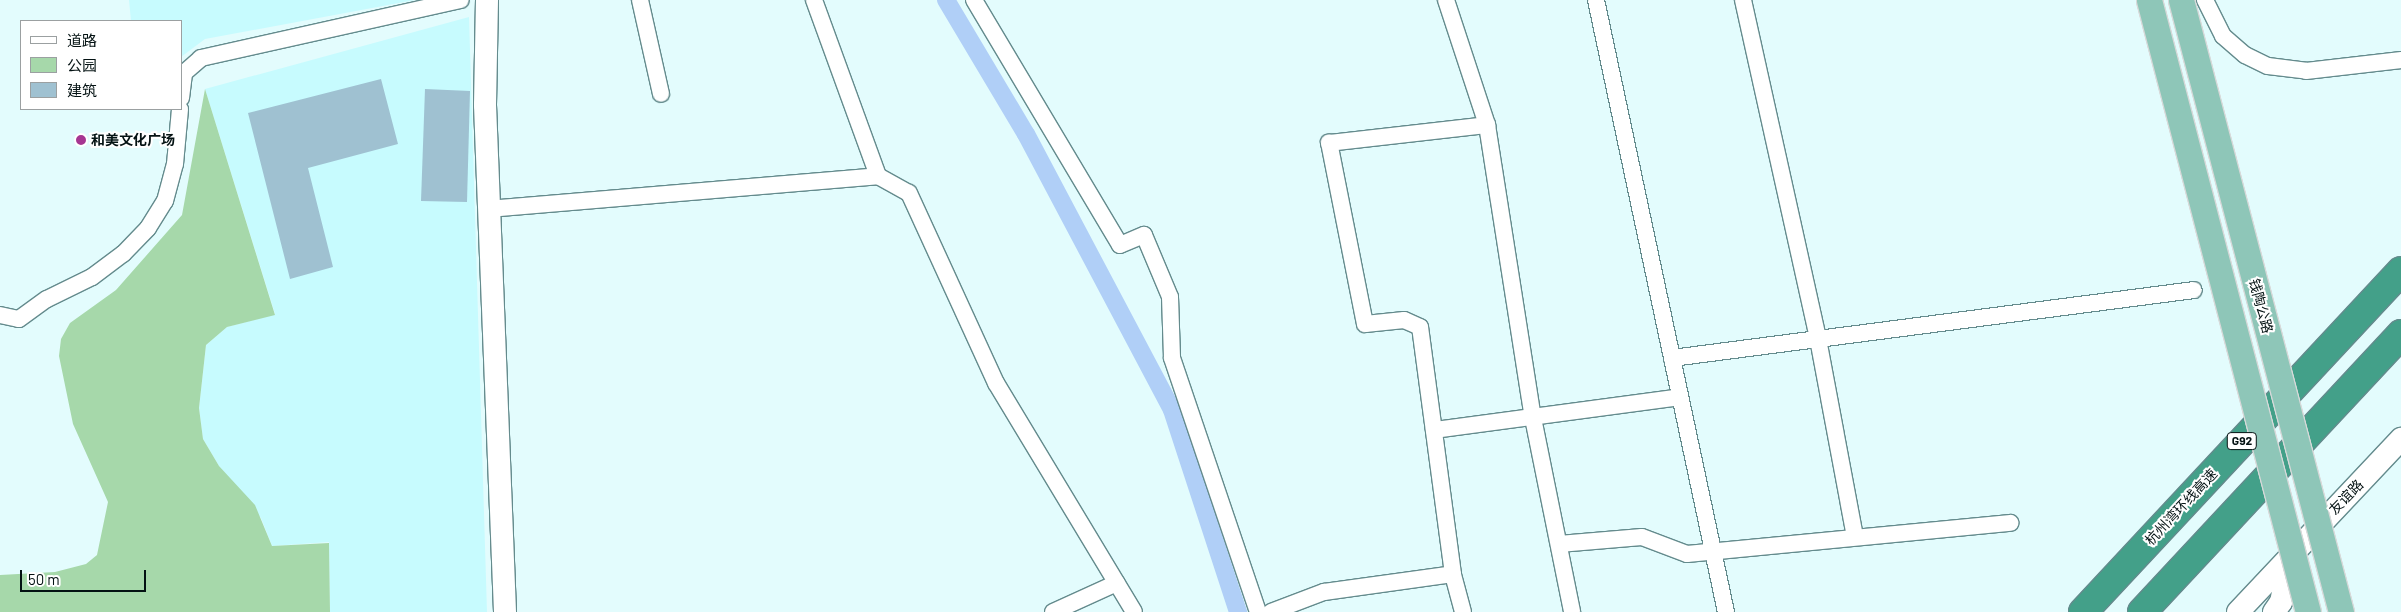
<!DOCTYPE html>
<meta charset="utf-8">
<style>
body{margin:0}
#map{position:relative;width:2401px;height:612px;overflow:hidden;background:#e3fcfd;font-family:Barlow,"Noto Sans SC",sans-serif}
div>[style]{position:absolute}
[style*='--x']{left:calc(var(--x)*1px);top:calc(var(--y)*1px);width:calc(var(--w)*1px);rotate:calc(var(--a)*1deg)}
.built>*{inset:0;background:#c7fbfe}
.green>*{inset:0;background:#a6d8aa}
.canal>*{height:18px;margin:-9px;padding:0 9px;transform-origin:9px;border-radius:9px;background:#b0cff7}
.building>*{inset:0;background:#9fc1d1}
.roads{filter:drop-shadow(1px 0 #648b8d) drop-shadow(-1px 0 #648b8d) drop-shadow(0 1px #648b8d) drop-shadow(0 -1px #648b8d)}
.street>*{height:16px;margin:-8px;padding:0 8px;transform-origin:8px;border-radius:8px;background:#fff}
.secondary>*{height:22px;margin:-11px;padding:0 11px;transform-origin:11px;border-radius:11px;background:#fff}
.highway>*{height:28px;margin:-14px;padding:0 14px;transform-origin:14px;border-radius:14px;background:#43a089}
.bridges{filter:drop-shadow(1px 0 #d7d9d9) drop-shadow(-1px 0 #d7d9d9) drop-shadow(0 1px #d7d9d9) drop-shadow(0 -1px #d7d9d9)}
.primary-bridge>*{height:25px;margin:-12.5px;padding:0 12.5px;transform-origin:12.5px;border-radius:12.5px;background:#8ec6b8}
.dots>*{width:14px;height:14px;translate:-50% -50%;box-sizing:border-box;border:2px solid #fff;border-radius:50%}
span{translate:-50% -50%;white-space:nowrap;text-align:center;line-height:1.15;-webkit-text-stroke:4px #fff;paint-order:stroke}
.shield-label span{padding:1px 4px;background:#fff;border:1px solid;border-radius:4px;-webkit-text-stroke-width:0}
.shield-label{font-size:12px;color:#041213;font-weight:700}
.poi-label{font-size:14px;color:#041213;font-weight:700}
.left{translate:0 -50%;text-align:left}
.street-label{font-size:14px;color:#041213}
.legend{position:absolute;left:20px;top:20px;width:162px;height:90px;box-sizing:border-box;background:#fff;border:1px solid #9ba0a1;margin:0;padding:6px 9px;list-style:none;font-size:15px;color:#041213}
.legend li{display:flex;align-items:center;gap:10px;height:25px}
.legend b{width:25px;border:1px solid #9ba0a1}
.scale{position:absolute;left:20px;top:570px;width:126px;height:22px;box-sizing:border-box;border:2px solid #041213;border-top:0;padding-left:6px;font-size:15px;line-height:18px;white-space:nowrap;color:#041213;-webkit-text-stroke:4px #fff;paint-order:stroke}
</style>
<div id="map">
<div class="built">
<i style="clip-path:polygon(129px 0,415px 0,205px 39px,181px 57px,181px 21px,131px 21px)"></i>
<i style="clip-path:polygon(469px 17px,487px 612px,330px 612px,329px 542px,272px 546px,261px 518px,219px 466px,203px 439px,199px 408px,206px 345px,227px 327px,275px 314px,205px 89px)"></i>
</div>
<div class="green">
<i style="clip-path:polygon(205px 89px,275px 315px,227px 327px,206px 345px,199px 408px,203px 439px,219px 466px,255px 505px,272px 546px,329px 543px,330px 612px,0 612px,0 575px,55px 572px,86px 564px,97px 555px,108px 502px,73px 424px,59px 356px,61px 339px,70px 323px,116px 290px,182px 215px)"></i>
</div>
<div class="canal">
<i style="--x:946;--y:0;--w:156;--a:59.2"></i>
<i style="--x:1026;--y:134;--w:312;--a:62.1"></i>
<i style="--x:1172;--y:410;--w:213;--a:71.9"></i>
</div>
<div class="building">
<i style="clip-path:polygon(381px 79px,398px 144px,308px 168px,333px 267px,290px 279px,248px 113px)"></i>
<i style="clip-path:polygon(425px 89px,470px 91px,467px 202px,421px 201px)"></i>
</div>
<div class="roads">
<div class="street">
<i style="--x:640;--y:0;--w:96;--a:77.4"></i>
<i style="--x:814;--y:0;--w:187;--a:70"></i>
<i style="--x:974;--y:0;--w:285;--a:59.2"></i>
<i style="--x:1120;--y:245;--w:26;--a:-23"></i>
<i style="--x:1144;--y:235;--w:67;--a:67.2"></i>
<i style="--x:1170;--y:297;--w:61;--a:88.1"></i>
<i style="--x:1172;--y:358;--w:268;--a:71.3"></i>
<i style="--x:1446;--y:0;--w:132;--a:71.8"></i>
<i style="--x:1487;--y:125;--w:297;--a:81.1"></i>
<i style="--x:1533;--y:418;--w:198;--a:78.6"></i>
<i style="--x:1596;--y:0;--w:626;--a:78.01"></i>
<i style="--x:1743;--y:0;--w:347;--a:77.5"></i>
<i style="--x:1818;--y:339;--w:200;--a:79.4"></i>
<i style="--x:2205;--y:0;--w:40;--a:63.4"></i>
<i style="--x:2223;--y:36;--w:29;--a:41"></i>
<i style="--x:2245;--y:55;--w:25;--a:26"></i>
<i style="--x:2268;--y:66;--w:38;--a:7"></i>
<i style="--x:2306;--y:71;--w:96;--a:-6.6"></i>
<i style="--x:181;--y:98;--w:25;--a:-83"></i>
<i style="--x:184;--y:73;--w:23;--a:-41"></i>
<i style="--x:201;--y:58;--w:266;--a:-12.6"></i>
<i style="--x:488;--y:209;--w:391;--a:-4.8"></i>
<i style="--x:878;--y:176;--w:35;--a:29"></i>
<i style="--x:909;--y:193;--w:209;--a:65.4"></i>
<i style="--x:996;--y:383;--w:267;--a:58.9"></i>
<i style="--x:0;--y:315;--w:19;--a:12"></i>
<i style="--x:19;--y:319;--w:34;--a:-36"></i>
<i style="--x:47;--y:299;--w:50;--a:-26.1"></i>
<i style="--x:92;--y:277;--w:39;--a:-37"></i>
<i style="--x:123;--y:254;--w:36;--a:-46"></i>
<i style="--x:148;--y:228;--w:32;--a:-58"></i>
<i style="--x:165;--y:201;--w:38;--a:-75"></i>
<i style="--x:175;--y:164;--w:55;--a:-84.8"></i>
<i style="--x:1672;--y:358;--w:526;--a:-7.42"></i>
<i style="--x:1434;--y:430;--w:248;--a:-7.6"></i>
<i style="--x:1559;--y:544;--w:83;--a:-4.8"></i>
<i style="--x:1642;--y:537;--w:48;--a:20.7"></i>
<i style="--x:1687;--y:554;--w:325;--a:-5.5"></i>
<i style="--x:1053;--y:612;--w:70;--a:-24.4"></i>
<i style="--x:1271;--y:612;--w:57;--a:-20.7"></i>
<i style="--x:1324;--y:592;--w:130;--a:-7.9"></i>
<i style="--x:1463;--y:612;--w:39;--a:-105"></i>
<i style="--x:1453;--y:574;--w:249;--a:-97.6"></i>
<i style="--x:1420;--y:327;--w:17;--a:-156"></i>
<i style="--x:1404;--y:320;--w:39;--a:174"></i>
<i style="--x:1365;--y:324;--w:185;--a:-101.2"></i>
<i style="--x:1329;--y:143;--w:159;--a:-6.5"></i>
</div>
<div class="secondary">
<i style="--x:487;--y:0;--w:105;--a:91.1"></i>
<i style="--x:485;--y:105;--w:507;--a:87.74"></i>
<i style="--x:2238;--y:612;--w:238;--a:-46.7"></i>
<i style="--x:2274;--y:612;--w:12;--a:-55"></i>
<i style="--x:2281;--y:602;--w:48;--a:-78"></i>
</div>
<div class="highway">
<i style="--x:2083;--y:612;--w:466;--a:-47"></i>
<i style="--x:2142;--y:612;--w:380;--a:-47"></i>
</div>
</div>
<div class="bridges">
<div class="primary-bridge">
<i style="--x:2149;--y:0;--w:632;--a:75.44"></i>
<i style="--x:2181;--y:0;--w:633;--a:75.35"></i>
</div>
</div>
<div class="dots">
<i style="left:81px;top:140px;background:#a63692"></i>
</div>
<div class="shield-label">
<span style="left:2242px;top:441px">G92</span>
</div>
<div class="poi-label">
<span class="left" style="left:91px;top:140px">和美文化广场</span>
</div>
<div class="street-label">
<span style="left:2261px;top:306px;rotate:75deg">钱陶公路</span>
<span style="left:2346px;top:497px;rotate:-46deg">友谊路</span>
<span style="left:2181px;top:507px;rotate:-47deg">杭州湾环线高速</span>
</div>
<ul class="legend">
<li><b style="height:6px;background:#fff"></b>道路</li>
<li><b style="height:14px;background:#a6d8aa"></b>公园</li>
<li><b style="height:14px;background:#9fc1d1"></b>建筑</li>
</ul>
<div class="scale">50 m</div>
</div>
